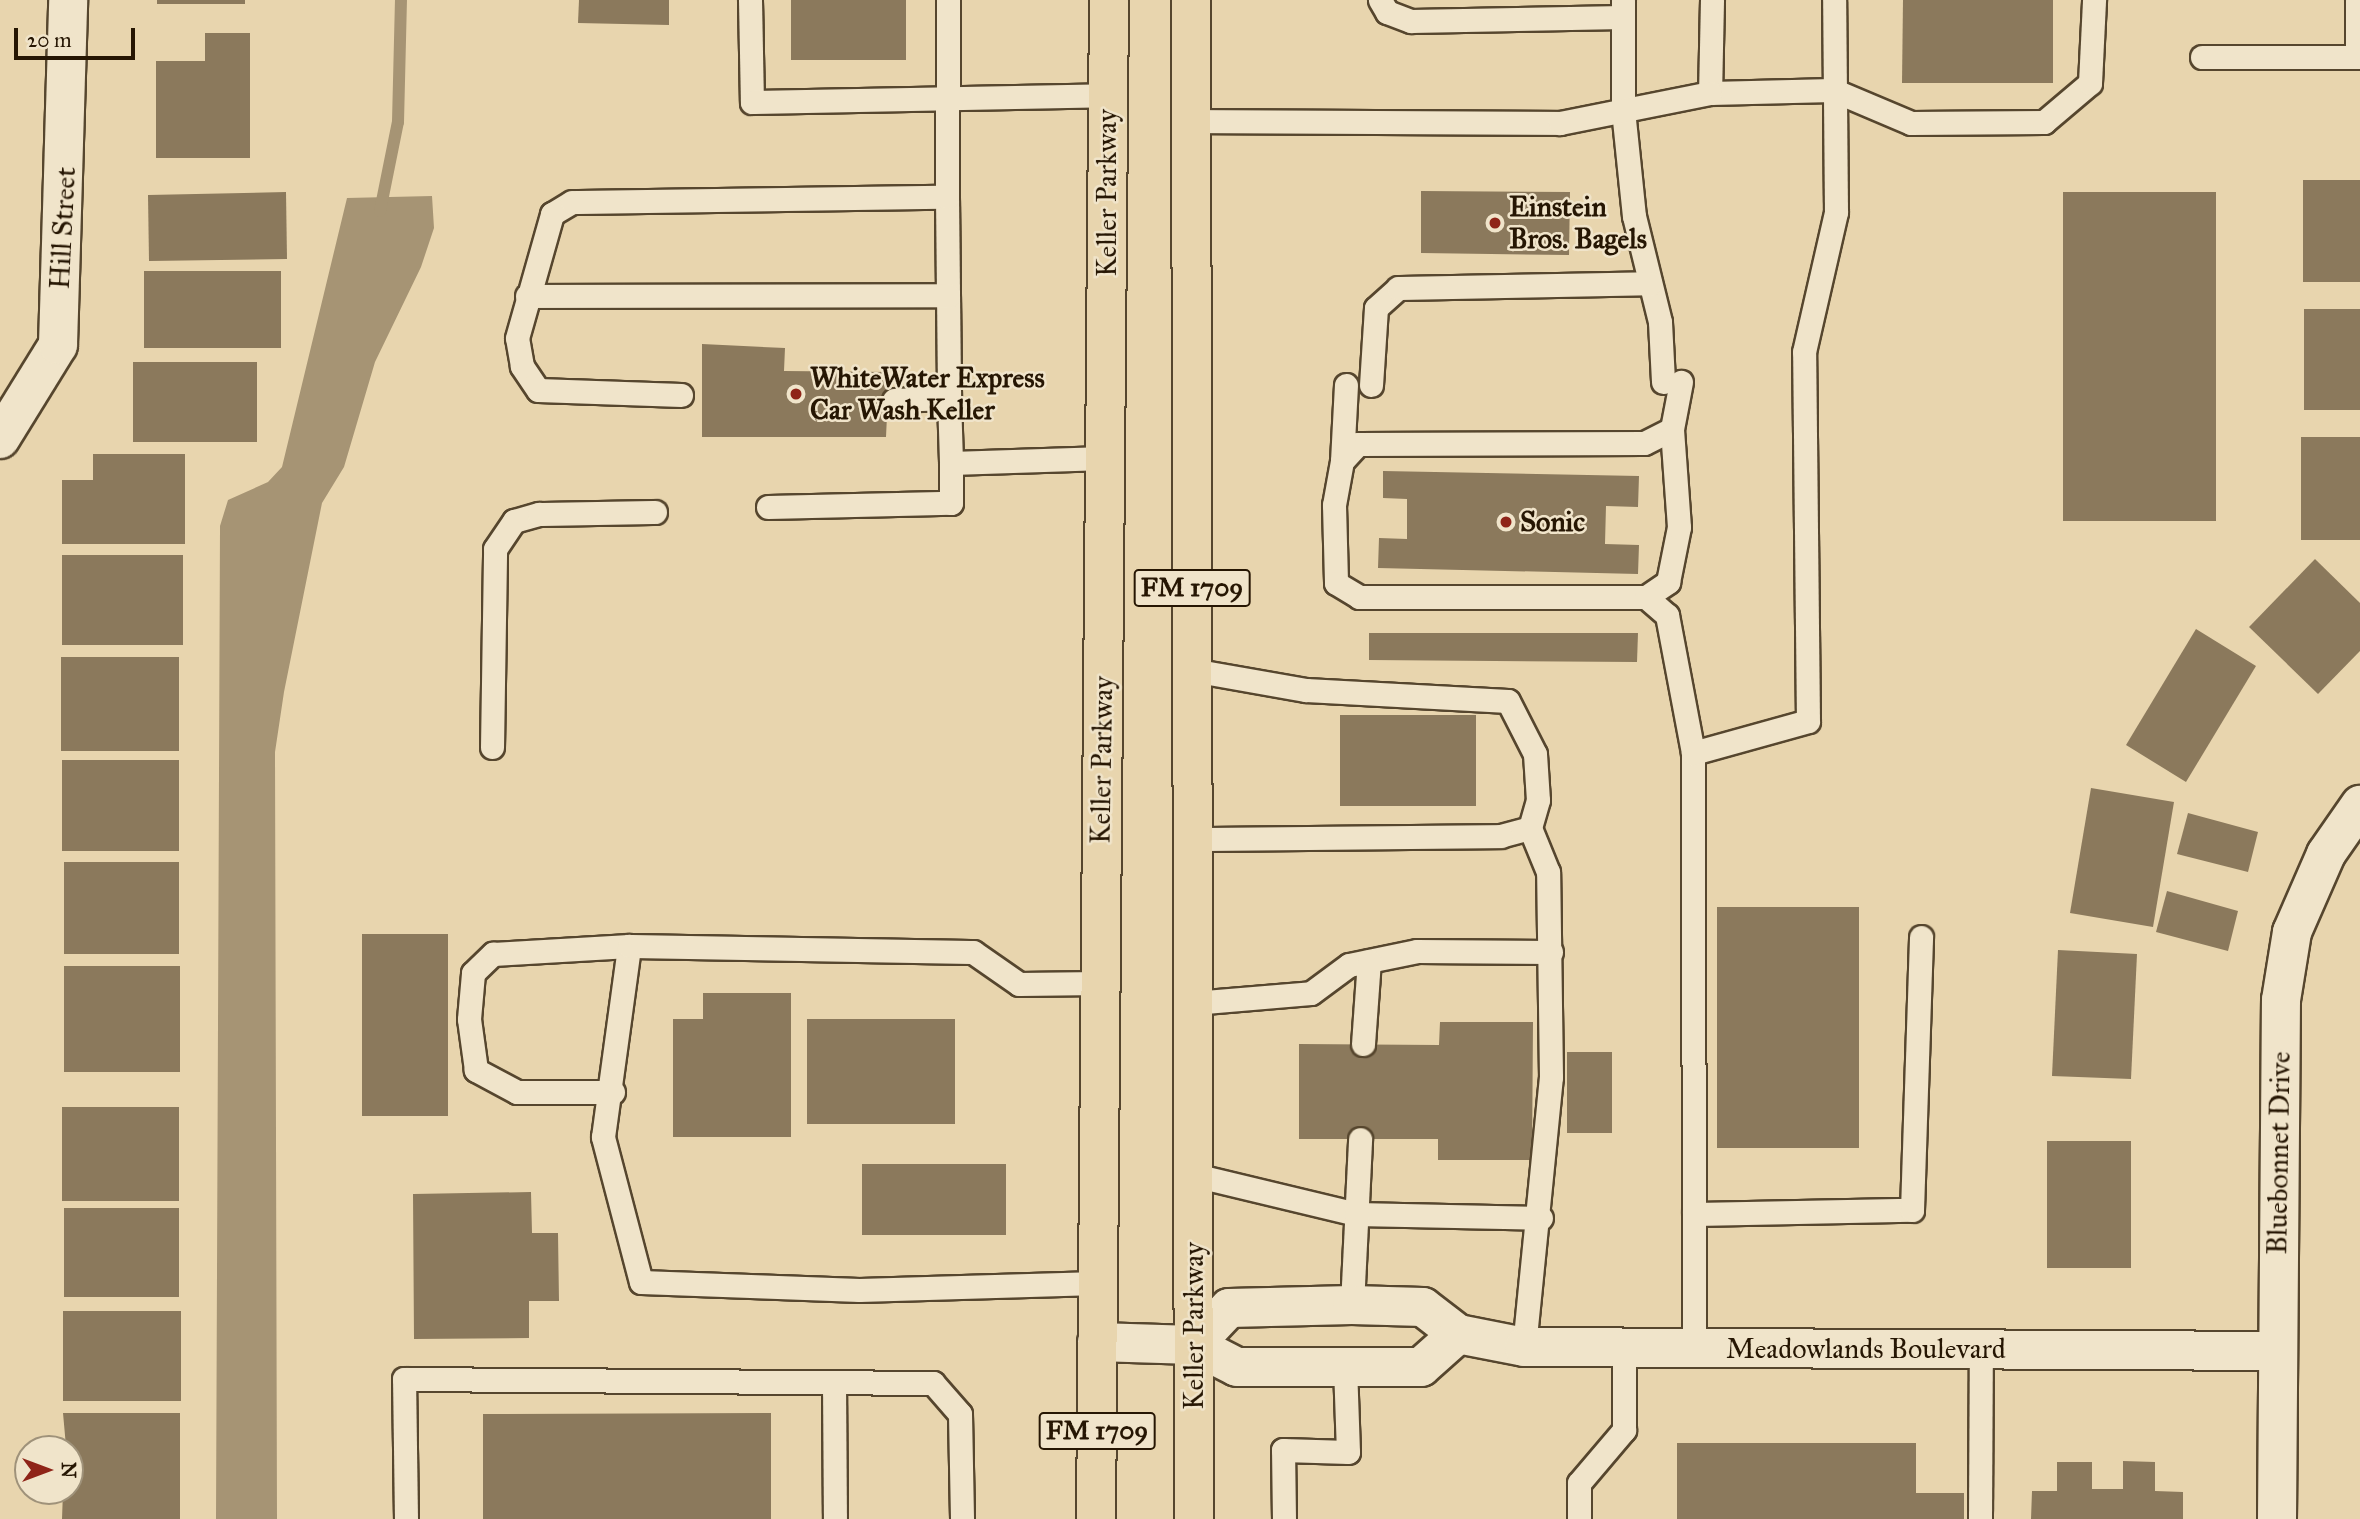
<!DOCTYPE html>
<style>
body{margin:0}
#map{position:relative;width:2360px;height:1519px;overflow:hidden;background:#e8d5ae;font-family:"IM FELL Great Primer",serif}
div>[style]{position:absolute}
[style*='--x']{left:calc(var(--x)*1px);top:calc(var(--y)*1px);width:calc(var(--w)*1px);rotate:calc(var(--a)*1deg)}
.water>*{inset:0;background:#a69474}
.stream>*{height:12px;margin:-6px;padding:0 6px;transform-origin:6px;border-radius:6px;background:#a69474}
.building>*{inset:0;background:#8b795c}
.roads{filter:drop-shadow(2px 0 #56462e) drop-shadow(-2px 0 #56462e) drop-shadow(0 2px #56462e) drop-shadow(0 -2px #56462e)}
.lane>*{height:23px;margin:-11.5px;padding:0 11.5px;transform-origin:11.5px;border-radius:11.5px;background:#f0e4ca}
.street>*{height:38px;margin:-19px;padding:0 19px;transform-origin:19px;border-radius:19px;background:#f0e4ca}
.primary>*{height:38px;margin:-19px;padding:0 19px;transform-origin:19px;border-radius:19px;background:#e8d5ae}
.dots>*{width:19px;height:19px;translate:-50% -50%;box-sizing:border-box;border:4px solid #f0e4ca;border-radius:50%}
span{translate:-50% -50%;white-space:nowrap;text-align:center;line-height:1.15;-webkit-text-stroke:5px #f0e4ca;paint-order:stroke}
.shield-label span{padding:2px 5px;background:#f0e4ca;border:2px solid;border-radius:5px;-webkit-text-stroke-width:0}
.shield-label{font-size:26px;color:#261603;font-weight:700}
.street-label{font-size:28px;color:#261603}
.poi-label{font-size:28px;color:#261603;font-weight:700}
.left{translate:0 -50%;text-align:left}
.north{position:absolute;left:14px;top:1435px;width:70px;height:70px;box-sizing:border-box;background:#f0e4ca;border:2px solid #9f927a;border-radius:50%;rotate:90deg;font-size:19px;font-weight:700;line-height:28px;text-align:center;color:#261603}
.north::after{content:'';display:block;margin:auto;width:24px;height:32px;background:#8f2418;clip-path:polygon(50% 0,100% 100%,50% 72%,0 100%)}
.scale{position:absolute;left:14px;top:28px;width:121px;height:32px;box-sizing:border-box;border:4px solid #261603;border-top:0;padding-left:9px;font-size:21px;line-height:24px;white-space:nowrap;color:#261603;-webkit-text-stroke:5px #f0e4ca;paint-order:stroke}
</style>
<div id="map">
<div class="water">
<i style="clip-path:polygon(432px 196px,434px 228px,421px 267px,375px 362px,344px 467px,322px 503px,284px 692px,275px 752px,277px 1519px,216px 1519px,220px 526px,228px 500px,268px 482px,282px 467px,347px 198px)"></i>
</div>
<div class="stream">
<i style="--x:380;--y:211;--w:91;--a:-78.6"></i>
<i style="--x:398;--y:122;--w:122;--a:-88.6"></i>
</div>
<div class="building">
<i style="clip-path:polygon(157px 0,245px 0,245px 4px,157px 4px)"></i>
<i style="clip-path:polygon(579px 0,669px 0,669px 25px,578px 23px)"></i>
<i style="clip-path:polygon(791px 0,906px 0,906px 60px,791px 60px)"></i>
<i style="clip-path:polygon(1903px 0,2053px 0,2053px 83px,1902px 83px)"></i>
<i style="clip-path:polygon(205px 33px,250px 33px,250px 158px,156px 158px,156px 61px,205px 61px)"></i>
<i style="clip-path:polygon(2303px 180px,2360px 180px,2360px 282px,2303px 282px)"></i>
<i style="clip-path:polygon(1421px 191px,1570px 192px,1569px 255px,1421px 253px)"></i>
<i style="clip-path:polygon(286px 192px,287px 259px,149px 261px,148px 195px)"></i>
<i style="clip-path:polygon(2063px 192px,2216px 192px,2216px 521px,2063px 521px)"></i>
<i style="clip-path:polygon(144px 271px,281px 271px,281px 348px,144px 348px)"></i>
<i style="clip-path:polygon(2304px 309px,2360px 309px,2360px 410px,2304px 410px)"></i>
<i style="clip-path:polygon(702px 344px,785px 348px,784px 371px,889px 372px,886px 437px,702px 437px)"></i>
<i style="clip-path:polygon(133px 362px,257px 362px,257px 442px,133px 442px)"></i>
<i style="clip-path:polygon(2301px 437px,2360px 437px,2360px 540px,2301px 540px)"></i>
<i style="clip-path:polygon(93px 454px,185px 454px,185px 544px,62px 544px,62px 480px,93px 480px)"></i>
<i style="clip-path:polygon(1383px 471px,1639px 476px,1638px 507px,1606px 506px,1605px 544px,1639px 545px,1638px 574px,1378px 568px,1379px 538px,1407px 539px,1407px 499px,1383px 498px)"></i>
<i style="clip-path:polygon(62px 555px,183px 555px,183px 645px,62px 645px)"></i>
<i style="clip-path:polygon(2315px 559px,2360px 603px,2360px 651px,2318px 694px,2249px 627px)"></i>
<i style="clip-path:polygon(2196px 629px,2256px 666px,2186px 782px,2126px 745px)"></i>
<i style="clip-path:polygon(1369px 633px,1638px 633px,1637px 662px,1369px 660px)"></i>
<i style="clip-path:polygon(61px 657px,179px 657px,179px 751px,61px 751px)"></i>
<i style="clip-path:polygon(1340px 715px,1476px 715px,1476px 806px,1340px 806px)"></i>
<i style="clip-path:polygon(62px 760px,179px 760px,179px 851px,62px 851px)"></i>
<i style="clip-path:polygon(2091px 788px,2174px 802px,2153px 927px,2070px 913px)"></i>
<i style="clip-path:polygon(2188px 813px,2258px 832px,2248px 872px,2177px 854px)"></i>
<i style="clip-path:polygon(64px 862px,179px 862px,179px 954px,64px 954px)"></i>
<i style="clip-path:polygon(2167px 891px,2238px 911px,2228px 951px,2156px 932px)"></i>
<i style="clip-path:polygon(1717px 907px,1859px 907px,1859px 1148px,1717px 1148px)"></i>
<i style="clip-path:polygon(362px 934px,448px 934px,448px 1116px,362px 1116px)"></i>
<i style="clip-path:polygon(2058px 950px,2137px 954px,2131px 1079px,2052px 1076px)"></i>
<i style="clip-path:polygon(64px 966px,180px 966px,180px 1072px,64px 1072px)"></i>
<i style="clip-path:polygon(703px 993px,791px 993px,791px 1137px,673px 1137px,673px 1019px,703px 1019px)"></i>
<i style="clip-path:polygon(807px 1019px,955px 1019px,955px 1124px,807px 1124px)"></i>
<i style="clip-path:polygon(1440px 1022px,1533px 1022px,1532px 1160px,1438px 1160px,1438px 1139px,1299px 1139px,1299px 1044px,1439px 1045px)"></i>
<i style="clip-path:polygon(1567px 1052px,1612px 1052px,1612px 1133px,1567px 1133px)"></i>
<i style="clip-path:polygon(62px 1107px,179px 1107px,179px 1201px,62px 1201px)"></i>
<i style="clip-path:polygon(2047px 1141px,2131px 1141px,2131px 1268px,2047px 1268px)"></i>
<i style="clip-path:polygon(862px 1164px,1006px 1164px,1006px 1235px,862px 1235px)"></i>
<i style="clip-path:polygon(531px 1192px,532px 1233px,558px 1233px,559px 1301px,529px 1301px,529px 1338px,414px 1339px,413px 1194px)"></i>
<i style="clip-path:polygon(64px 1208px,179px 1208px,179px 1297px,64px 1297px)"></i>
<i style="clip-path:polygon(63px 1311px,181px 1311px,181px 1401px,63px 1401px)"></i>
<i style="clip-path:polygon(63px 1413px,180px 1413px,180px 1519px,62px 1519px,63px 1491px,70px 1491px)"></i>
<i style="clip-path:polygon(771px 1413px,771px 1519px,483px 1519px,483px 1414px)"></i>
<i style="clip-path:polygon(1677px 1443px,1916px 1443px,1916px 1493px,1964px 1493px,1964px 1519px,1677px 1519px)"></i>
<i style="clip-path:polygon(2123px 1461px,2155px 1462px,2155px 1491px,2183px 1492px,2183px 1519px,2031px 1519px,2032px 1491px,2057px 1491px,2057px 1462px,2092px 1462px,2092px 1489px,2123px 1489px)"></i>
</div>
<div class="roads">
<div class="lane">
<i style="--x:750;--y:0;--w:102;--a:88.9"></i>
<i style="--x:752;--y:102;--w:356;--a:-1.1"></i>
<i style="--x:1380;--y:0;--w:14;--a:60"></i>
<i style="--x:1387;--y:12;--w:26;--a:21"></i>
<i style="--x:1411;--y:21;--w:212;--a:-1.1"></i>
<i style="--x:1623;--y:0;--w:110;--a:90"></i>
<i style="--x:1623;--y:110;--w:107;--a:84.1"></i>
<i style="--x:1634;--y:216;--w:109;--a:76.2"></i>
<i style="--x:1660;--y:322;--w:60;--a:87.1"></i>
<i style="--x:1712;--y:0;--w:93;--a:91.2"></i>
<i style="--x:1710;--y:93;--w:123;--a:-1.4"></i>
<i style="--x:1833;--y:90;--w:85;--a:22.9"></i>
<i style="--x:1911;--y:123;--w:133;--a:-0.4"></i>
<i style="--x:2044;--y:122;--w:60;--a:-40.3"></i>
<i style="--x:2090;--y:83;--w:83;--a:-87.2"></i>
<i style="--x:2357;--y:0;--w:57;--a:90"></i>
<i style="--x:2202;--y:57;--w:158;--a:0"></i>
<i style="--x:1191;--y:121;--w:369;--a:0.3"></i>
<i style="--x:1560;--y:123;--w:153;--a:-11.3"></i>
<i style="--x:947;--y:197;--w:201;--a:89.4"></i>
<i style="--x:527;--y:296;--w:421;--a:-0.1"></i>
<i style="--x:1371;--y:385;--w:77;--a:-86.3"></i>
<i style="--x:1376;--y:308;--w:30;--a:-42"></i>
<i style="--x:1398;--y:288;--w:252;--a:-1.1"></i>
<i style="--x:681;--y:395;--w:143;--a:-178"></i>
<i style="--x:538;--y:390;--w:29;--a:-124"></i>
<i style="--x:522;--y:366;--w:28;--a:-100"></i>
<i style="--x:517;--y:338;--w:129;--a:-74.2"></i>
<i style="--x:552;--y:214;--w:23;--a:-31"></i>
<i style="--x:572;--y:202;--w:375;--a:-0.8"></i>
<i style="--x:947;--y:197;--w:197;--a:-89.7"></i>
<i style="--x:894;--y:400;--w:55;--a:-2.1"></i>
<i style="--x:949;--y:398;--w:65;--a:88.2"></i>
<i style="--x:1672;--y:429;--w:31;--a:153"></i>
<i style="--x:1644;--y:443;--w:286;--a:179.8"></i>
<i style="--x:1358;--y:444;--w:23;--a:133"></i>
<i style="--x:1342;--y:461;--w:45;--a:100.3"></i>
<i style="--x:1334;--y:505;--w:78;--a:88.5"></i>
<i style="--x:1336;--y:583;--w:27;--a:31"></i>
<i style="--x:1359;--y:597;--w:287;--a:0"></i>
<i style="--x:1646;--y:597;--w:27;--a:-34"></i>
<i style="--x:1668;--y:582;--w:56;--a:-78.7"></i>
<i style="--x:1679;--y:527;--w:98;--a:-94.1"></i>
<i style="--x:1672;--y:429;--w:48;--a:-79.2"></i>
<i style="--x:1342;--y:461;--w:76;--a:-87"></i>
<i style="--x:768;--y:507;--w:183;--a:-1.3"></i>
<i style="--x:951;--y:503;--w:40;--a:-90"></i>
<i style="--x:951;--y:463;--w:154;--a:-1.9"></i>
<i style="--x:1646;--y:597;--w:28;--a:41"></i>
<i style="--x:1667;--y:615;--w:140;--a:79.3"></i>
<i style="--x:1192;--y:670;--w:116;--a:10"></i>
<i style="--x:1306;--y:690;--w:202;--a:3.1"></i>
<i style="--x:1508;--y:701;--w:59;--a:63"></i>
<i style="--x:1535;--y:754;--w:46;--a:86.3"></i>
<i style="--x:1538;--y:800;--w:29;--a:106"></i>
<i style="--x:1530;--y:828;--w:30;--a:165"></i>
<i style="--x:1501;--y:836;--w:309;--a:179.4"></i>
<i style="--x:492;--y:747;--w:198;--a:-89.1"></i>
<i style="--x:495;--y:549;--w:34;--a:-56"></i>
<i style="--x:514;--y:521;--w:26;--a:-16"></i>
<i style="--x:539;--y:514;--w:116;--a:-1"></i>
<i style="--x:1193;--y:1003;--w:118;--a:-4.8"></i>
<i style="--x:1311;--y:993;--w:47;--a:-36.4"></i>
<i style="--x:1349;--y:965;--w:69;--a:-11.6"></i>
<i style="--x:1417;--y:951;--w:134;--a:0.4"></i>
<i style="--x:1363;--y:1044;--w:83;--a:-85.9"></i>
<i style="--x:613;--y:1092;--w:96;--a:180"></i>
<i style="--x:517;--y:1092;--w:47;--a:-151.8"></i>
<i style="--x:476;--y:1070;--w:51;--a:-97.8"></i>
<i style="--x:469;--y:1019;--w:46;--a:-85"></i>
<i style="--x:473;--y:973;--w:28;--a:-44"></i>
<i style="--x:493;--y:954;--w:136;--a:-3.4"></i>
<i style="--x:1194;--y:1175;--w:167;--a:13.5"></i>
<i style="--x:1356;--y:1214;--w:185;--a:1.2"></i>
<i style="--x:1694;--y:1214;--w:218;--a:-1.1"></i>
<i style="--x:1912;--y:1210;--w:273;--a:-88.1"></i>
<i style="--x:1097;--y:1283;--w:238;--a:178.3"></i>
<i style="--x:859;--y:1290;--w:218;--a:-177.9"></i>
<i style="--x:641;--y:1282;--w:150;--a:-104.7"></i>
<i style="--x:603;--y:1137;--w:193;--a:-82.2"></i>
<i style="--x:629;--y:946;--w:344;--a:1"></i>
<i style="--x:973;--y:952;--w:56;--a:34.8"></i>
<i style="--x:1019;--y:984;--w:81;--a:-0.7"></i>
<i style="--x:1352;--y:1305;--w:166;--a:-87.2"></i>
<i style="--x:1524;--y:1347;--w:271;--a:-84.3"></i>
<i style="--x:1551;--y:1077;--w:205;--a:-90.8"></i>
<i style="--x:1548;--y:872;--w:48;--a:-112.2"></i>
<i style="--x:1694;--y:1348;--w:595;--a:-90.1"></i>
<i style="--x:1693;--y:753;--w:119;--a:-15.5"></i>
<i style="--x:1808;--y:721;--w:369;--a:-90.6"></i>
<i style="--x:1804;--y:352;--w:144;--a:-77.1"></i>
<i style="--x:1836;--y:212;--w:212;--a:-90.5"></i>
<i style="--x:834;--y:1382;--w:137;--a:89.6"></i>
<i style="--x:406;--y:1519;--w:140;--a:-90.8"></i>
<i style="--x:404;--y:1379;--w:529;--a:0.43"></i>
<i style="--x:933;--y:1383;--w:41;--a:48.9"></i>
<i style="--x:960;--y:1414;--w:105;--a:88.9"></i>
<i style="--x:1284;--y:1519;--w:69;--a:-90.8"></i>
<i style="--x:1283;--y:1450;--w:65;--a:1.8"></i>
<i style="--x:1348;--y:1452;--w:84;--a:-92"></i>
<i style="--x:1579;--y:1519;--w:36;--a:-90"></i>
<i style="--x:1579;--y:1483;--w:70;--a:-49.7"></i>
<i style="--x:1624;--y:1430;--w:82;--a:-90"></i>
<i style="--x:1980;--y:1519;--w:169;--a:-89.7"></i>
</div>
<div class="street">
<i style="--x:0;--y:439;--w:110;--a:-58.3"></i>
<i style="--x:58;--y:345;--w:345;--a:-88.3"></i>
<i style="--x:1097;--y:1342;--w:97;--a:1.8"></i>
<i style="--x:1194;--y:1345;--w:48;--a:27.1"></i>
<i style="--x:1237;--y:1367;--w:184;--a:0"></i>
<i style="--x:1421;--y:1367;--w:50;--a:-41.7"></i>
<i style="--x:1194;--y:1345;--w:51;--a:-46.6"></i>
<i style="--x:1229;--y:1308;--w:123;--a:-1.4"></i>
<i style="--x:1352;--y:1305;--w:71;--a:1.6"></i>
<i style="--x:1423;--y:1307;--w:44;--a:37.6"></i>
<i style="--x:1458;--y:1334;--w:67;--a:11.1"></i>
<i style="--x:1524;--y:1347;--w:752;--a:0.3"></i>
<i style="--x:2277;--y:1519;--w:519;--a:-89.56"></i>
<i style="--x:2281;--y:1000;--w:69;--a:-80.8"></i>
<i style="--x:2292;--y:932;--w:85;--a:-66.4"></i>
<i style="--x:2326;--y:854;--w:60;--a:-55.2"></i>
</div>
<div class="primary">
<i style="--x:1191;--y:0;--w:1519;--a:89.89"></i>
<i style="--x:1096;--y:1519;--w:1519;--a:-89.51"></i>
</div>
</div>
<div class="dots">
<i style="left:1495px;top:223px;background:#8f2418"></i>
<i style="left:796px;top:394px;background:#8f2418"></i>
<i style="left:1506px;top:522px;background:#8f2418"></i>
</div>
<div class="shield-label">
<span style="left:1192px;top:588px">FM 1709</span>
<span style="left:1097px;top:1431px">FM 1709</span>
</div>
<div class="street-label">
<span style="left:1107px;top:193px;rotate:-90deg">Keller Parkway</span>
<span style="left:63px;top:228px;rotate:-87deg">Hill Street</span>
<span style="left:1102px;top:760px;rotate:-89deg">Keller Parkway</span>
<span style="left:2279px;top:1153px;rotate:-89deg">Bluebonnet Drive</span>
<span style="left:1194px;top:1326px;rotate:-90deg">Keller Parkway</span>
<span style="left:1866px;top:1349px">Meadowlands Boulevard</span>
</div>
<div class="poi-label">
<span class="left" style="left:1509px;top:223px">Einstein<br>Bros. Bagels</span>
<span class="left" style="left:810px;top:394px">WhiteWater Express<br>Car Wash Keller</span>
<span class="left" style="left:1520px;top:522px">Sonic</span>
</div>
<div class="north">N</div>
<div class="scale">20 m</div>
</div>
